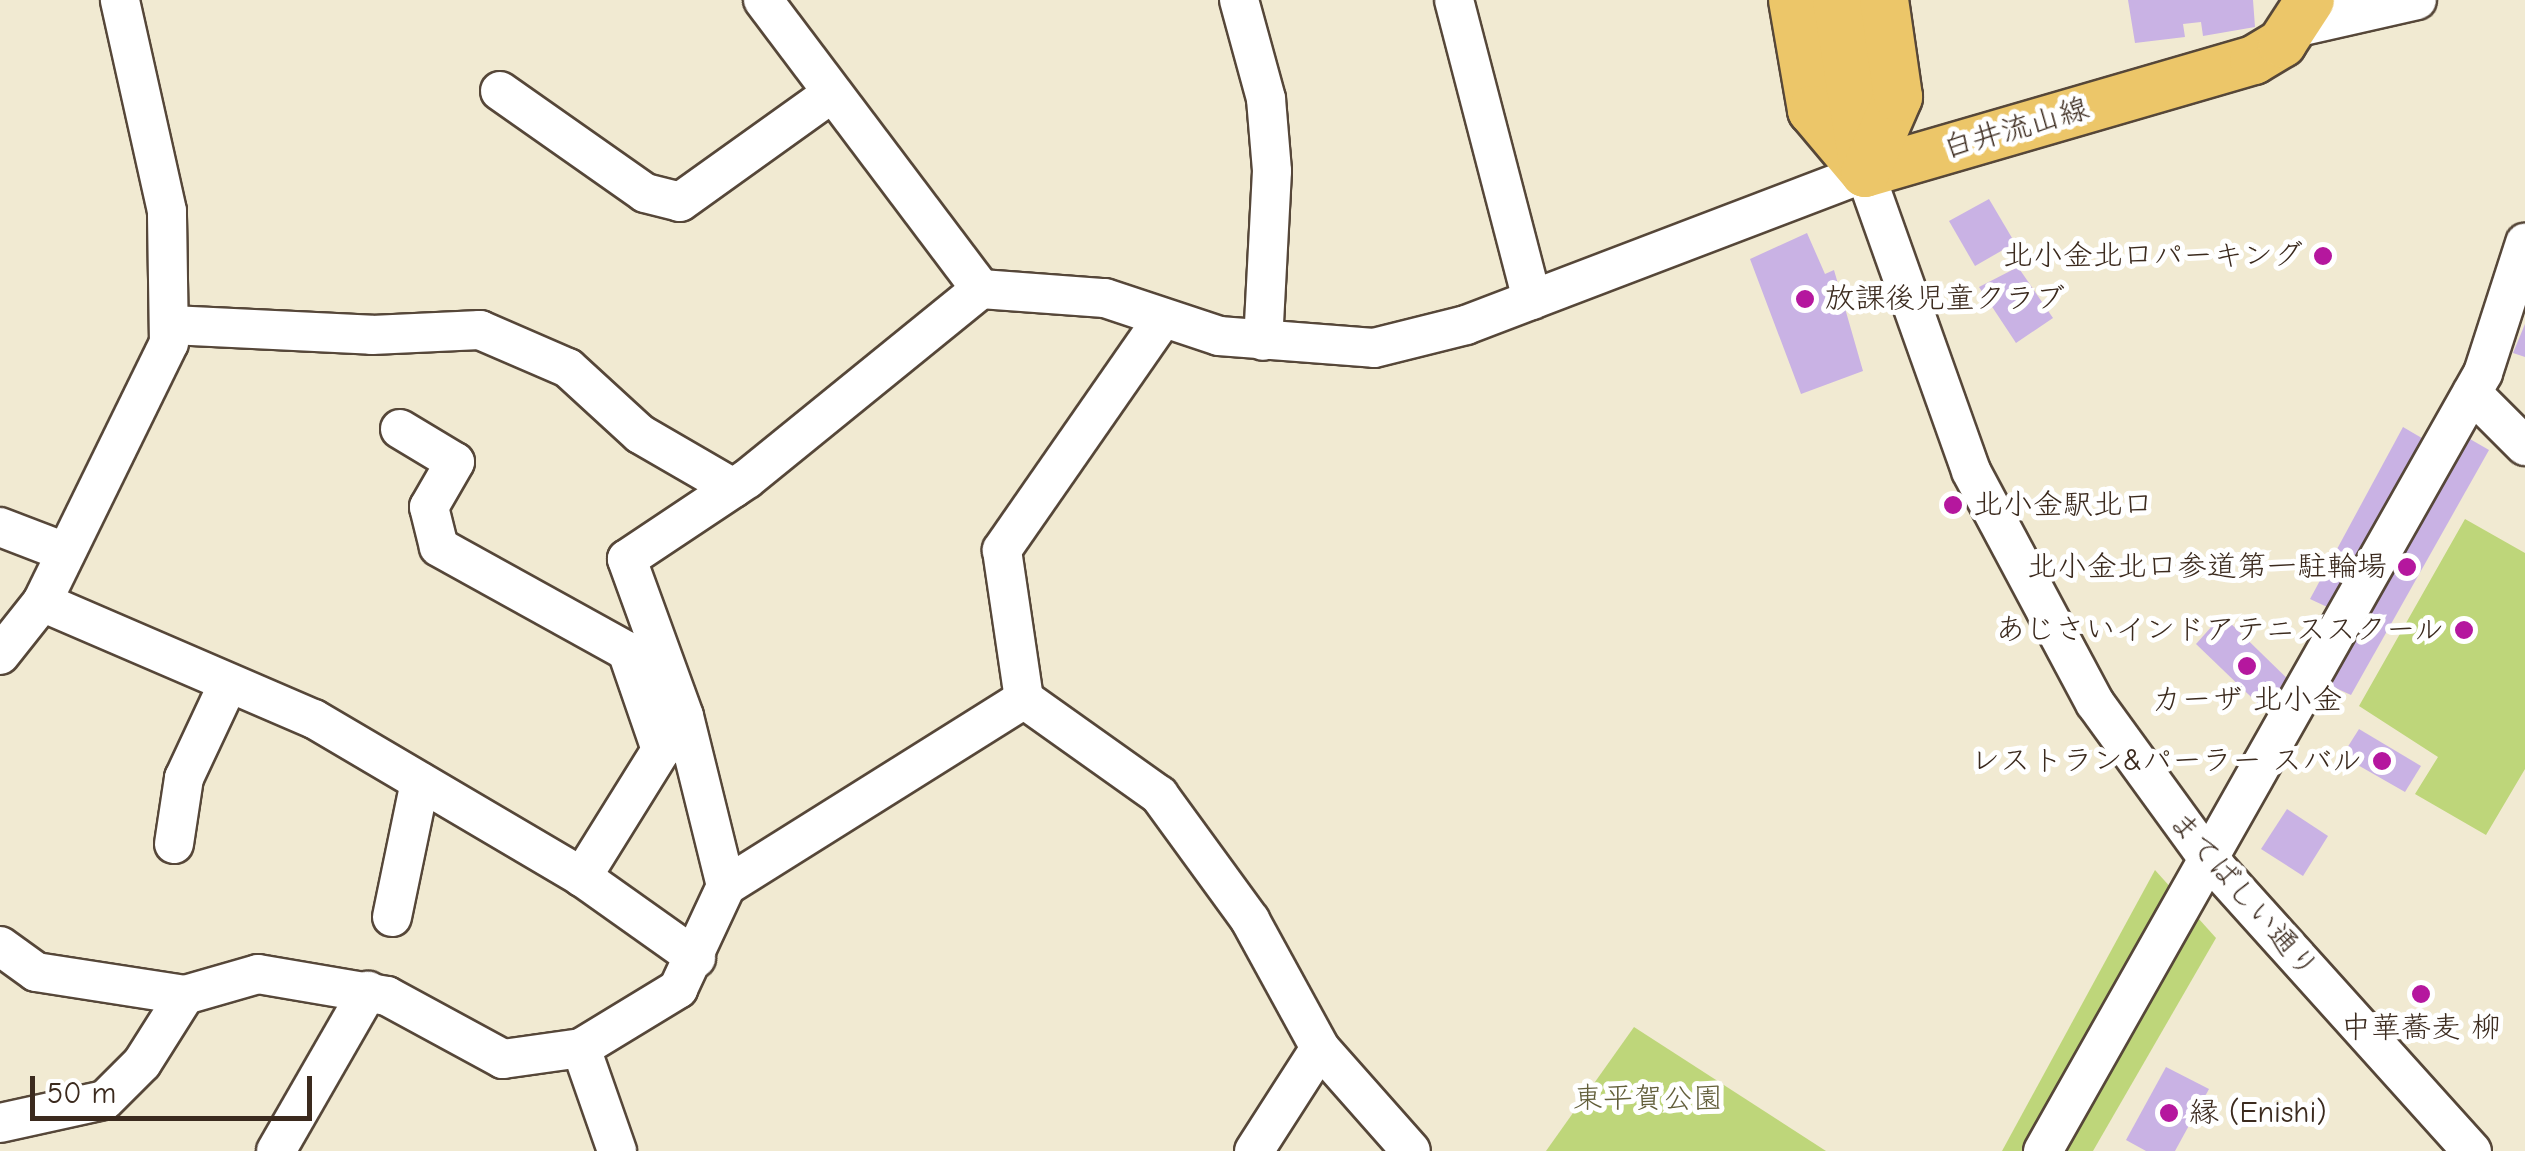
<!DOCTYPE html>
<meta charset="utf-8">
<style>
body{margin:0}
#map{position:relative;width:2525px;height:1151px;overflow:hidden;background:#f1ead2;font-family:"Comic Neue","Klee One",sans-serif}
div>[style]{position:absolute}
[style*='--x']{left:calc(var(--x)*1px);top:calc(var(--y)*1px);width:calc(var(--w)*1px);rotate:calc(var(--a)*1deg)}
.green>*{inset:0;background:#bed67a}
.building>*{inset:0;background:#c9b2e4}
.roads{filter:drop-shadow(2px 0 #564739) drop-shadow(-2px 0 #564739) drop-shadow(0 2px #564739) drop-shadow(0 -2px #564739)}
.minor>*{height:38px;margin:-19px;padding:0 19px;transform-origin:19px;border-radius:19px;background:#fff}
.major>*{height:48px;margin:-24px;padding:0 24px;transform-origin:24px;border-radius:24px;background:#ecc669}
.dots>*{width:28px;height:28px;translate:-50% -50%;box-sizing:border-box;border:5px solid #fff;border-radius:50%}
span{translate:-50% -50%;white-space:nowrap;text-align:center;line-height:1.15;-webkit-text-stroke:10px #fff;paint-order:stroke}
.street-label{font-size:30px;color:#3b2a1e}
.poi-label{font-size:30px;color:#3b2a1e}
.right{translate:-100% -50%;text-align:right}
.left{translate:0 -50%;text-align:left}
.park-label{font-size:30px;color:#625e3a}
.scale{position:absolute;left:30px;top:1076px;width:282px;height:45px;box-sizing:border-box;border:5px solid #3b2a1e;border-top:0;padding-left:12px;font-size:30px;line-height:35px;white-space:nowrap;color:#3b2a1e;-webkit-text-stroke:8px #fff;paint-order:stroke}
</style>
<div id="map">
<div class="green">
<i style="clip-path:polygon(2465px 519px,2525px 553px,2525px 769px,2486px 835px,2415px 794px,2438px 757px,2359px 706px)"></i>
<i style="clip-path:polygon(2155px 870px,2216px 938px,2093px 1151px,2002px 1151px)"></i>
<i style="clip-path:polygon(1634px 1027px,1826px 1151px,1546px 1151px)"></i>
</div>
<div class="building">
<i style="clip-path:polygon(2128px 0,2253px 0,2255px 27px,2203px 36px,2201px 22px,2183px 24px,2185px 37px,2135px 43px)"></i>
<i style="clip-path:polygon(1989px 199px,2015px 243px,1975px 266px,1949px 221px)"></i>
<i style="clip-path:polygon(1807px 233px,1825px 274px,1834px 270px,1863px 371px,1801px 394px,1750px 259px)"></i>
<i style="clip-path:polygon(2018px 267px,2053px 318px,2016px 343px,1979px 287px)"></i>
<i style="clip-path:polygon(2525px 324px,2525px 357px,2513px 353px)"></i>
<i style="clip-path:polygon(2403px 427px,2432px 444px,2338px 612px,2310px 599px)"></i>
<i style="clip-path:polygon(2463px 435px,2489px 450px,2351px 695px,2327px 684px)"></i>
<i style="clip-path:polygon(2222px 615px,2297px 688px,2274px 719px,2196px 644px)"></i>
<i style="clip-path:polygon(2359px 729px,2421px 766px,2405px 792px,2342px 756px)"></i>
<i style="clip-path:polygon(2287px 809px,2328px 836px,2303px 876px,2261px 849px)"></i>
<i style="clip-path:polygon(2166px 1067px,2209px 1089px,2175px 1151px,2146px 1151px,2126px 1140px)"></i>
</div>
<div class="roads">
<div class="minor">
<i style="--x:763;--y:0;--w:362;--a:53"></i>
<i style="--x:1239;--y:0;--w:103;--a:74.7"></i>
<i style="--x:1266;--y:99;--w:72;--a:85.2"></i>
<i style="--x:1272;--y:171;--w:170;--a:93"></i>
<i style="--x:1454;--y:0;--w:310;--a:75.4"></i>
<i style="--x:2294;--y:28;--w:126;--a:-12.8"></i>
<i style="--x:500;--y:91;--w:177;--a:35.1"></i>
<i style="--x:645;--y:193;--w:36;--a:14"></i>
<i style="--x:680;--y:202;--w:187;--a:-35.6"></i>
<i style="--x:1161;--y:321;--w:279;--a:124.8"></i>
<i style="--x:1002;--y:550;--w:151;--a:81.6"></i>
<i style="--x:1024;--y:699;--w:166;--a:35.4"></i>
<i style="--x:1159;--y:795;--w:155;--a:53.9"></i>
<i style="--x:1250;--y:920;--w:146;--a:61.3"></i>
<i style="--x:1320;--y:1048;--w:137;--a:48.5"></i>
<i style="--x:171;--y:325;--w:201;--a:2.8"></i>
<i style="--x:372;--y:335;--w:108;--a:-2.7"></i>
<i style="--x:480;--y:330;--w:96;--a:23.4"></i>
<i style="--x:568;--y:368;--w:98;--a:42.5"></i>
<i style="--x:640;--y:434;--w:108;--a:30.1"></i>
<i style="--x:2472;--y:393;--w:75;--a:45"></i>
<i style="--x:400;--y:429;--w:64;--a:31"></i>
<i style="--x:455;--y:462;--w:52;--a:120"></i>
<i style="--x:429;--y:507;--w:41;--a:76"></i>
<i style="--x:439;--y:547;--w:215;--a:29"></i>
<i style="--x:627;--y:651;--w:105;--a:71"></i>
<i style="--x:661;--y:750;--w:150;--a:121.9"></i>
<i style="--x:0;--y:527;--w:64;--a:21"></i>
<i style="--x:42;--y:602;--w:296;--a:23.3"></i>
<i style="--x:314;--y:719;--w:311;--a:30.5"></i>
<i style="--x:582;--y:877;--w:140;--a:35.4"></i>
<i style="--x:0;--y:655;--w:68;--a:-51.6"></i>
<i style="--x:42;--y:602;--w:288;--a:-63.9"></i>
<i style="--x:169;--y:343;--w:132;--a:-90.9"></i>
<i style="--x:167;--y:211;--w:216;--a:-102.6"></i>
<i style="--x:174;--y:844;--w:67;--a:-81.4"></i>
<i style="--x:184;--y:778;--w:104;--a:-64.9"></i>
<i style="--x:726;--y:886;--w:352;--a:-32.1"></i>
<i style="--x:392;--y:917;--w:138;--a:-78.3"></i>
<i style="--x:0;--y:946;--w:44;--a:35.8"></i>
<i style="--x:36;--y:972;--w:151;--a:8.8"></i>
<i style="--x:581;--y:1048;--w:109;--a:70.7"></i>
<i style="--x:0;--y:1123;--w:107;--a:-12.4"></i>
<i style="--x:105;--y:1100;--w:52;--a:-45"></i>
<i style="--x:142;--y:1063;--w:80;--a:-57.7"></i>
<i style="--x:185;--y:995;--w:76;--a:-16"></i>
<i style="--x:258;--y:974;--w:131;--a:9.7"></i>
<i style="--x:387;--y:996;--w:132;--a:28.5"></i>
<i style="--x:503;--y:1059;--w:79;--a:-8"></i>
<i style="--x:581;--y:1048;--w:114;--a:-31.3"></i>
<i style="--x:678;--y:989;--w:114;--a:-65"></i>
<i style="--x:726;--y:886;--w:175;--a:-103.9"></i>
<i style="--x:684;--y:716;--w:167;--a:-110"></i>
<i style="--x:627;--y:559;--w:144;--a:-33.7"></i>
<i style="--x:747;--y:479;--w:301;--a:-39.1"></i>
<i style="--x:981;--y:289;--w:124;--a:4.2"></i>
<i style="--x:1105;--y:298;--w:120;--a:18.4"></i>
<i style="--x:1219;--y:336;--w:155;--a:4.4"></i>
<i style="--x:1374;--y:348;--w:95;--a:-14"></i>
<i style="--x:1466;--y:325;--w:427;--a:-20.9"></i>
<i style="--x:1865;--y:173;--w:316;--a:70.4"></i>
<i style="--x:1971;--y:471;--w:263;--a:61.9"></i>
<i style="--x:2095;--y:703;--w:190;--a:54"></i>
<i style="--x:2207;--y:857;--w:396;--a:48"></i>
<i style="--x:276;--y:1151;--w:185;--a:-60.1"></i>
<i style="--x:1254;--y:1151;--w:122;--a:-57.3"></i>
<i style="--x:2043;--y:1151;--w:894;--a:-60.51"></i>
<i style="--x:2483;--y:373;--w:137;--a:-72.1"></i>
</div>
<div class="major">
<i style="--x:1793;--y:0;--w:112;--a:80.2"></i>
<i style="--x:1812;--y:110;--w:82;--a:49.9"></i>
<i style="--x:1837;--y:0;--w:171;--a:80.9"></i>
<i style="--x:1865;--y:173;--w:405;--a:-16.2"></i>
<i style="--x:2254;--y:60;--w:33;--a:-31"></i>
<i style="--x:2282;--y:43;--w:51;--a:-56.9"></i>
<i style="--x:1865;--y:173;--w:83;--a:-66.5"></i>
<i style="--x:1898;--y:97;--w:98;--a:-98.2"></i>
</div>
</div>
<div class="dots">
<i style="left:2323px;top:256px;background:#b5179e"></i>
<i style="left:1805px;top:299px;background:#b5179e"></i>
<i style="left:1953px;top:505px;background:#b5179e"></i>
<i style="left:2407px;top:567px;background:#b5179e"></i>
<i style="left:2464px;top:630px;background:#b5179e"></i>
<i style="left:2247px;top:666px;background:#b5179e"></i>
<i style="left:2382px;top:761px;background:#b5179e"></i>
<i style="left:2421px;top:994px;background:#b5179e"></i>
<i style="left:2169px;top:1113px;background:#b5179e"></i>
</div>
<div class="street-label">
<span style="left:2016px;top:129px;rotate:-16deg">白井流山線</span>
<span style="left:2243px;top:895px;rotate:49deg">まてばしい通り</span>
</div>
<div class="poi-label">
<span class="right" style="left:2303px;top:256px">北小金北口パーキング</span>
<span class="left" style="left:1825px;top:299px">放課後児童クラブ</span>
<span class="left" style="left:1973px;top:505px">北小金駅北口</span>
<span class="right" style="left:2387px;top:567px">北小金北口参道第一駐輪場</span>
<span class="right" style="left:2444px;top:630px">あじさいインドアテニススクール</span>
<span style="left:2247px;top:700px">カーザ 北小金</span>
<span class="right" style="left:2362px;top:761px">レストラン&amp;パーラー スバル</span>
<span style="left:2421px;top:1028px">中華蕎麦 柳</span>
<span class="left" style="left:2189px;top:1113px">縁 (Enishi)</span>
</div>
<div class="park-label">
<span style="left:1648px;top:1099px">東平賀公園</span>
</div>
<div class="scale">50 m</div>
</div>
